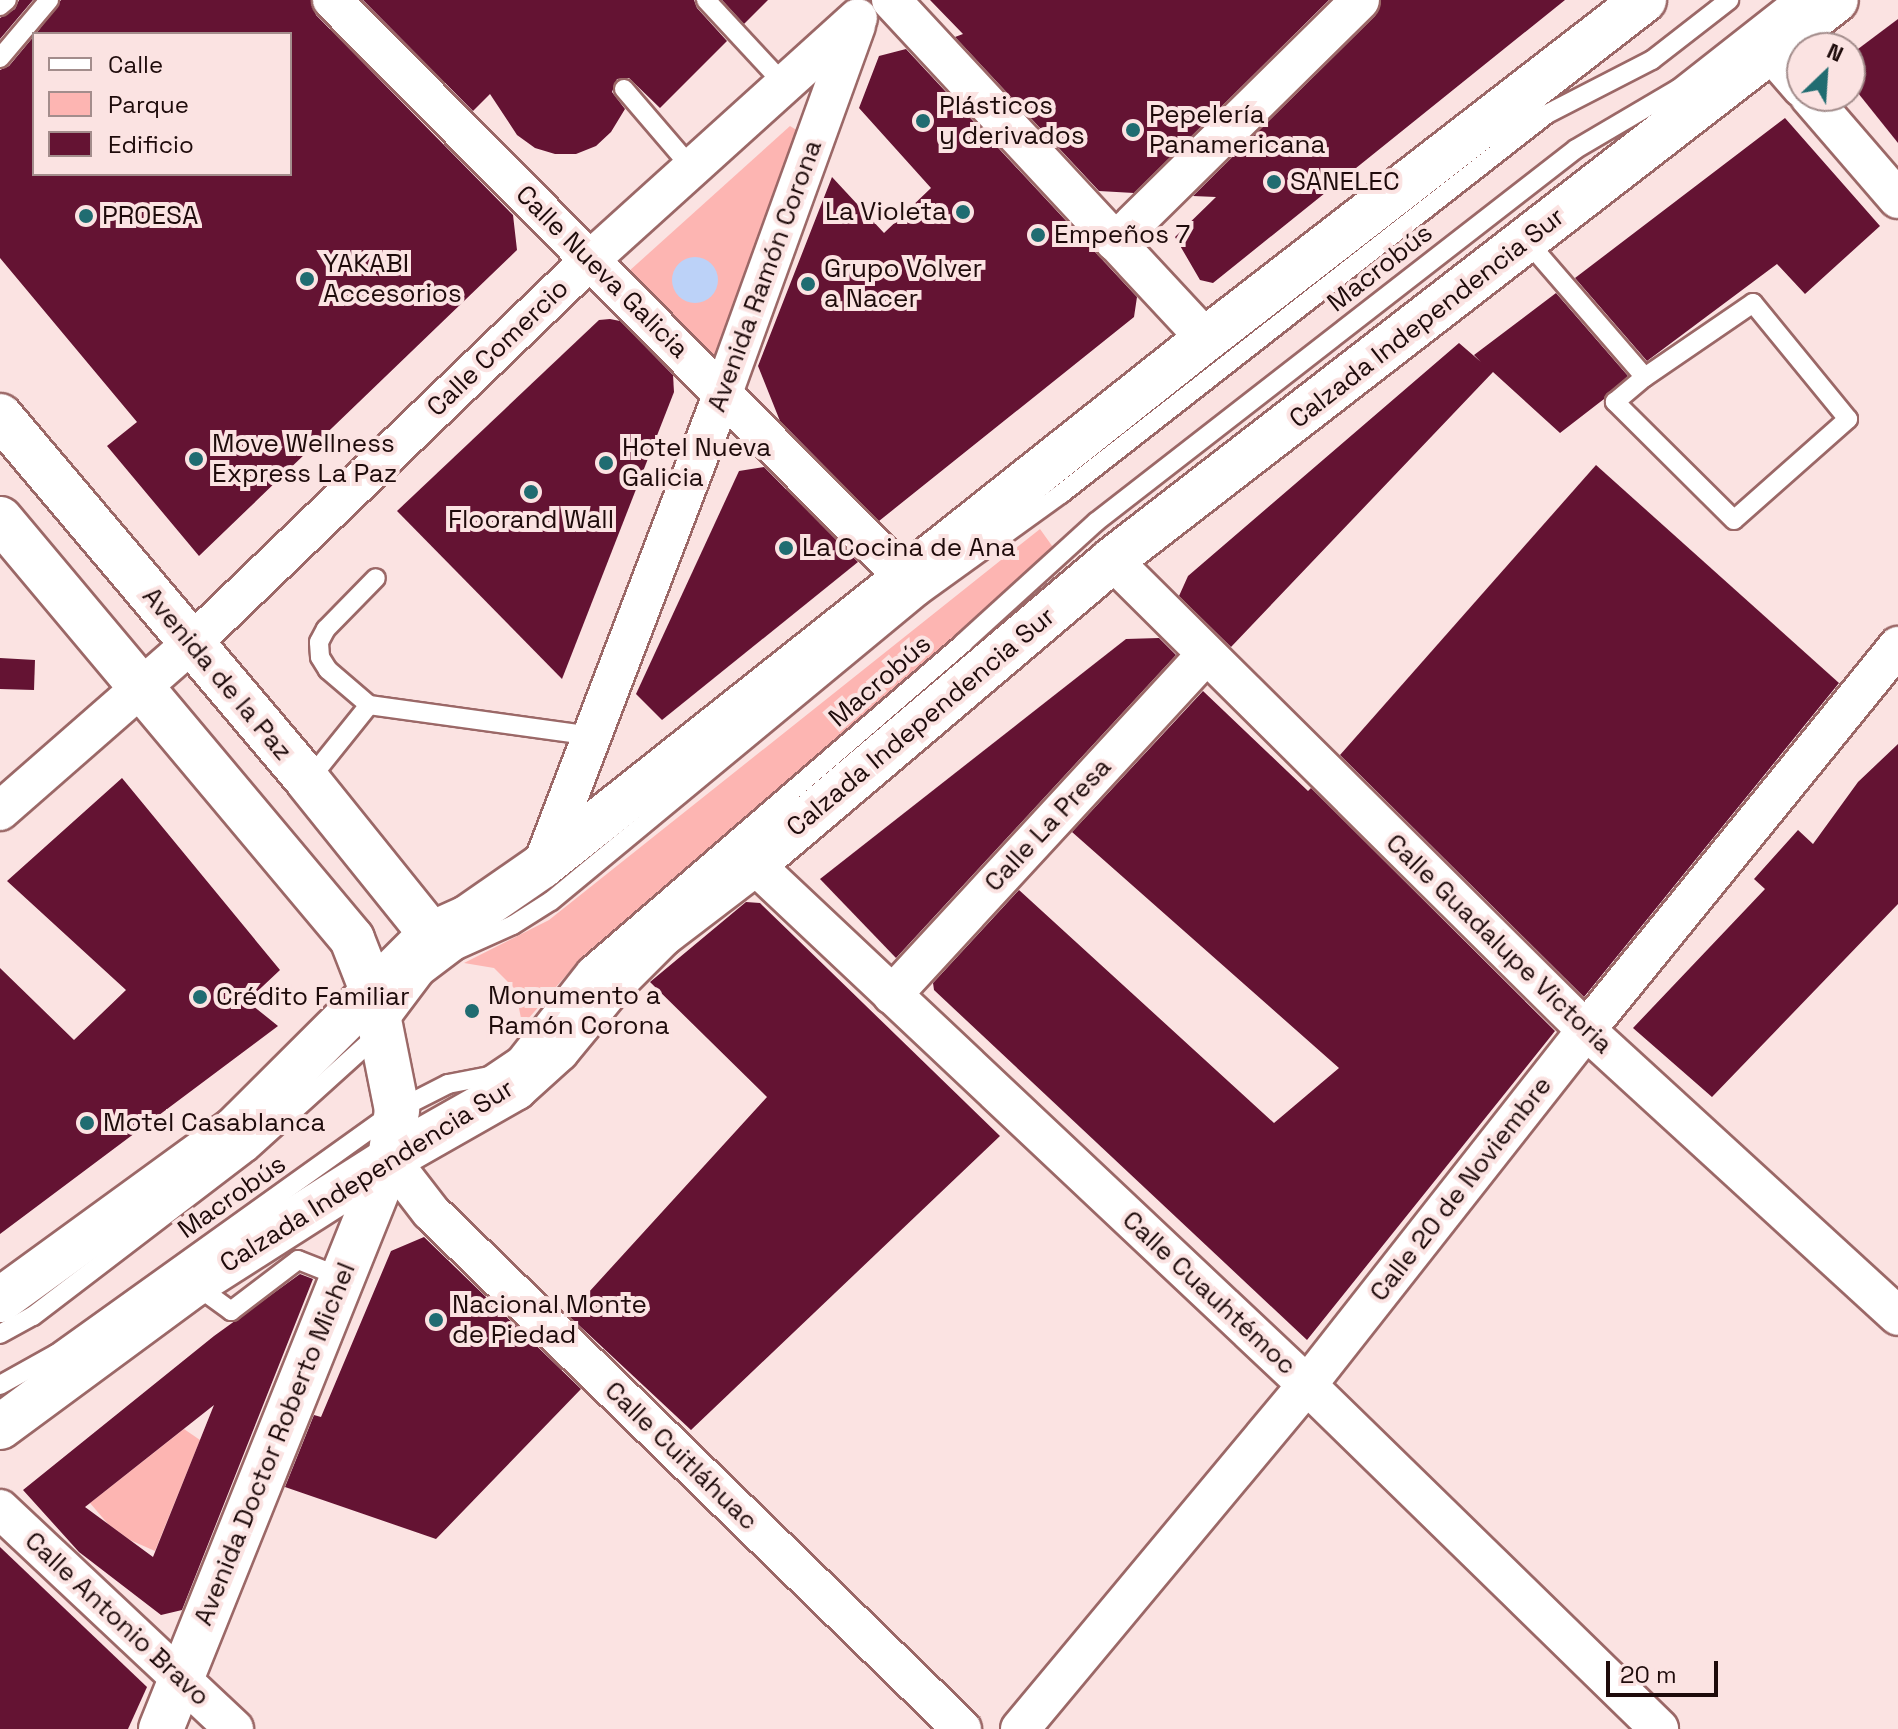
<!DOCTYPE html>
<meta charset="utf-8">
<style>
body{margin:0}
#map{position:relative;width:1898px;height:1729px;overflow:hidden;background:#fbe3e2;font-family:"Space Grotesk",sans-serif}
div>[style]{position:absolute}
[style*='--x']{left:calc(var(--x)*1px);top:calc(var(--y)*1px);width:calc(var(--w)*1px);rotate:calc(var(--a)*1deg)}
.green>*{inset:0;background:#fdb5b2}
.water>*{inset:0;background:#bcd2f8}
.round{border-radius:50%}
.building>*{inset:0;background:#641333}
.roads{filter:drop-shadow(2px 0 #9b6867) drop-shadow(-2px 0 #9b6867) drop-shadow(0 2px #9b6867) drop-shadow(0 -2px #9b6867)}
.lane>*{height:18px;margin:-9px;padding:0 9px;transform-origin:9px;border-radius:9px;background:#fff}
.street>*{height:38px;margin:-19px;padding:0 19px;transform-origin:19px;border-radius:19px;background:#fff}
.secondary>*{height:44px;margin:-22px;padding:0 22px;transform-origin:22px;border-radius:22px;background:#fff}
.primary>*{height:44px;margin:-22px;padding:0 22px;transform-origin:22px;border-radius:22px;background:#fff}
.dots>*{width:22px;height:22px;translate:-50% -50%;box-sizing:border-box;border:4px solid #fbe3e2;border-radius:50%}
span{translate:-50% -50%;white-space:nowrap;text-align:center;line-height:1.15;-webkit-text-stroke:8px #fbe3e2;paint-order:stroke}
.poi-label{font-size:26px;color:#1e0b0b}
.left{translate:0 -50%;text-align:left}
.right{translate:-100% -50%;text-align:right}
.street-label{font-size:26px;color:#1e0b0b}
.legend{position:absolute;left:32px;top:32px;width:260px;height:144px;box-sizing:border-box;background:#fbe3e2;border:2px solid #a38d8c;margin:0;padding:10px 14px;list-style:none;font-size:24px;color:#1e0b0b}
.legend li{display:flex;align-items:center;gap:16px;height:40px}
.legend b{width:40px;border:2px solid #a38d8c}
.north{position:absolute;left:1786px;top:32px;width:80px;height:80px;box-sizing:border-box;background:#fbe3e2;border:2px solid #a38d8c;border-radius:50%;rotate:25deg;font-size:22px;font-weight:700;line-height:32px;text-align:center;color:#1e0b0b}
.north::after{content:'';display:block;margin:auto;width:28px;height:36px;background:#206c71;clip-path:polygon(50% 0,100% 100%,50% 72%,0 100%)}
.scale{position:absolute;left:1606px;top:1661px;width:112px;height:36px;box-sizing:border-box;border:4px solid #1e0b0b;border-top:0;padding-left:10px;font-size:24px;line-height:28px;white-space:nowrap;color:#1e0b0b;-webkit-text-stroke:6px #fbe3e2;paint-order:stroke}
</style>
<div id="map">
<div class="green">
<i style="clip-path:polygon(790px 126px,803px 134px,714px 361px,628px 272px)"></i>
<i style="clip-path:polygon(1040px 529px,1055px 550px,583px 956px,514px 1035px,521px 1018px,515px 989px,494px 968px,464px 963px,549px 920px)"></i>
<i style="clip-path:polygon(184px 1429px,200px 1440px,155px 1551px,130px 1540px,108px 1524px,90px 1503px)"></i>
</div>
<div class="water">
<i class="round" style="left:672px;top:257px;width:46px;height:46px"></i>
</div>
<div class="building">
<i style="clip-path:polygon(19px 0,33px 0,0 39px,0 18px,15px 9px)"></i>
<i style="clip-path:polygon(61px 0,311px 0,316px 15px,513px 215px,517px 250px,199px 556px,107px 446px,137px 422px,0 258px,0 70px,9px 66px,34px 36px,34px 174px,290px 174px,290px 34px,36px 34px)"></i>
<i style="clip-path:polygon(363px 0,694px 0,697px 8px,727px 41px,660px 108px,629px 78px,617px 79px,612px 92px,625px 109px,611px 132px,596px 146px,576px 154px,555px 154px,535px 148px,517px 135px,490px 94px,473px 111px)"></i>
<i style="clip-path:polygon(722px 0,768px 0,744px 24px)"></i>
<i style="clip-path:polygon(930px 0,1329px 0,1134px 193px,1099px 191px,955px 37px,963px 34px)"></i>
<i style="clip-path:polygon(1381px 0,1565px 0,1213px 283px,1200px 280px,1175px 237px,1216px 197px,1193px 196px,1375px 16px)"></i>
<i style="clip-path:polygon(1898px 19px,1898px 143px,1850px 83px,1850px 55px)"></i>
<i style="clip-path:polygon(906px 49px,1137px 297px,1134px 317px,879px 521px,780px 421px,758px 366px,832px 177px,884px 233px,931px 188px,859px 108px,879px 56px)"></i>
<i style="clip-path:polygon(1785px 118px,1880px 226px,1805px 294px,1777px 264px,1647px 361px,1575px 278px)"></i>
<i style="clip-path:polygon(1556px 293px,1628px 376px,1604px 399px,1560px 433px,1493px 372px,1231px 647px,1179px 596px,1188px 576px,1459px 343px,1481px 362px,1474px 355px)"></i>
<i style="clip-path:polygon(610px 319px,620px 321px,673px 375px,674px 392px,562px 679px,397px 511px,599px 320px)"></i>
<i style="clip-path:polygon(1596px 465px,1839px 683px,1584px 997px,1340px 755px)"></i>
<i style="clip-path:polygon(764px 467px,858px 562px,662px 720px,636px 694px,739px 471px)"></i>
<i style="clip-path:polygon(1159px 638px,1176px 655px,896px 958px,820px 879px,1126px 639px)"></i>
<i style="clip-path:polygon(0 658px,35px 660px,34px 690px,0 689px)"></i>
<i style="clip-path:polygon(1203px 691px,1308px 791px,1311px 788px,1555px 1031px,1307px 1340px,934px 990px,933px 983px,1019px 890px,1274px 1123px,1339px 1068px,1072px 832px)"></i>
<i style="clip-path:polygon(1898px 744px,1898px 904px,1712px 1097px,1633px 1028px,1765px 889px,1754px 879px,1798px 830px,1813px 844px,1858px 782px)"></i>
<i style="clip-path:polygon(122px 778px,280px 970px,247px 1001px,278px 1026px,0 1234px,0 968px,74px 1040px,126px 990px,7px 881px)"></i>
<i style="clip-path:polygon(746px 902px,760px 903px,1000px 1136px,691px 1430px,568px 1315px,767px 1097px,650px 982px)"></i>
<i style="clip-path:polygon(424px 1237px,581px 1389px,436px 1539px,285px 1487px,314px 1415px,321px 1417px,391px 1251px)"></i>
<i style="clip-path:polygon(evenodd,300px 1274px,313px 1279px,182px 1610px,161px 1615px,79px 1552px,23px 1490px,214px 1336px,300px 1274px,214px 1405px,153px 1557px,85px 1507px,214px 1405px)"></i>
<i style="clip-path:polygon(0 1547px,147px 1687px,128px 1729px,0 1729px)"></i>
</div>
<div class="roads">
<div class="lane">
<i style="--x:706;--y:0;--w:117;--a:47.1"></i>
<i style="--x:0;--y:6;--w:9;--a:-41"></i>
<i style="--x:0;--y:58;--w:76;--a:-49.8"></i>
<i style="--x:624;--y:89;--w:101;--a:49.4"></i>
<i style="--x:690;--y:166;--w:7;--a:-34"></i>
<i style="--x:1527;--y:241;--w:180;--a:49.1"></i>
<i style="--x:1645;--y:377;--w:131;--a:-34.4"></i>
<i style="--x:1753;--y:303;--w:150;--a:50.7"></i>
<i style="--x:1848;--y:419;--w:152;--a:138.5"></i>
<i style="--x:1734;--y:520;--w:168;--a:-135.2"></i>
<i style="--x:1615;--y:402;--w:39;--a:-40"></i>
<i style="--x:369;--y:705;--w:225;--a:7.9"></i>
<i style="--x:308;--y:781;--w:97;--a:-51.2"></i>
<i style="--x:369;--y:705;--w:54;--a:-139.5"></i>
<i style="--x:328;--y:670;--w:15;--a:-122"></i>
<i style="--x:320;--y:657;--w:15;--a:-94"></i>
<i style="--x:319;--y:642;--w:15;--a:-62"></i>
<i style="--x:326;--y:629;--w:71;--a:-45.6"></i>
<i style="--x:194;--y:1284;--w:46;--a:36.1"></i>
<i style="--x:231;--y:1311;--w:84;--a:-37.3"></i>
<i style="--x:298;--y:1260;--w:46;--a:21.6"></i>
<i style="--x:0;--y:1334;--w:38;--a:-29"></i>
<i style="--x:33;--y:1316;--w:272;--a:-37.4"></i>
<i style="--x:249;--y:1151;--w:179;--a:-42.1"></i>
<i style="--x:382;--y:1031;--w:70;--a:-53.1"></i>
<i style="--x:424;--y:975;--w:41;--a:-37.1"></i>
<i style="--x:457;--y:950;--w:61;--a:-24.1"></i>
<i style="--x:513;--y:925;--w:45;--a:-32.3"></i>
<i style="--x:551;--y:901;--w:480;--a:-39.6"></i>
<i style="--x:921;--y:595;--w:173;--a:-35.8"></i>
<i style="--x:1061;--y:494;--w:617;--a:-38.02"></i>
<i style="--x:1547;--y:114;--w:118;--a:-27.2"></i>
<i style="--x:1652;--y:60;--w:98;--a:-37.9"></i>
<i style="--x:0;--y:1385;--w:64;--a:-29"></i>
<i style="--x:56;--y:1354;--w:419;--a:-35.6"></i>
<i style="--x:397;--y:1110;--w:57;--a:-27"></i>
<i style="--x:448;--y:1084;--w:42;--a:-11"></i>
<i style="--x:489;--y:1076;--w:34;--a:-34"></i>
<i style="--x:517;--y:1057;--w:113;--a:-51.8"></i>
<i style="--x:587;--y:968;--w:497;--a:-40.8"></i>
<i style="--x:963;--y:643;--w:180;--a:-42.3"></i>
<i style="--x:1096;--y:522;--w:608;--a:-37.85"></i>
<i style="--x:1576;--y:149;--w:118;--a:-30.5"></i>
<i style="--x:1678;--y:89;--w:144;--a:-38.2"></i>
</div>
<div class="street">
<i style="--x:332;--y:0;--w:814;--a:45.25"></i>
<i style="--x:891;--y:0;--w:463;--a:47.1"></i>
<i style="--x:1769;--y:50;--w:50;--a:49"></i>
<i style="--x:1809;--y:96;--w:136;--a:49.2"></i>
<i style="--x:1115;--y:242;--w:344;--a:-44.6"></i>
<i style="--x:1112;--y:560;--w:668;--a:44.76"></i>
<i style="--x:1586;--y:1030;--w:423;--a:42.5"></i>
<i style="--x:0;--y:811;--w:254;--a:-41.2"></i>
<i style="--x:191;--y:644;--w:554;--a:-43.9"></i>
<i style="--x:590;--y:260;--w:361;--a:-42.1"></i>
<i style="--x:754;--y:864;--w:760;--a:43.29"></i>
<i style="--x:1307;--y:1385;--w:492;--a:44.3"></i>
<i style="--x:542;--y:866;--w:506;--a:-69.06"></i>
<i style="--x:723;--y:393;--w:391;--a:-70.1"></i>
<i style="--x:892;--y:995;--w:461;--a:-47.3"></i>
<i style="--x:390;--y:1159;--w:67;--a:52.3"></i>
<i style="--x:431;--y:1212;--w:741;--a:44.23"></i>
<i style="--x:0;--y:1509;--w:321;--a:43.2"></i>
<i style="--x:1020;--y:1729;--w:448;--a:-50.2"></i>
<i style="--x:1307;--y:1385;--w:452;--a:-51.8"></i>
<i style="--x:1586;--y:1030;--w:495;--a:-50.9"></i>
</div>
<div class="secondary">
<i style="--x:0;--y:416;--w:478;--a:49.8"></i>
<i style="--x:308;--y:781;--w:196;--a:51.2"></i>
<i style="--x:0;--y:519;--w:548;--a:50.03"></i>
<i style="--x:352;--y:939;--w:60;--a:68.6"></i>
</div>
<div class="primary">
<i style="--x:0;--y:1300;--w:289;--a:-36"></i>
<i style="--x:234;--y:1130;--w:278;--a:-44.9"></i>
<i style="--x:431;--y:934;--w:39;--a:-24"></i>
<i style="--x:467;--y:918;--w:91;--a:-34.7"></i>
<i style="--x:542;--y:866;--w:848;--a:-38.44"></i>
<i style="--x:1206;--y:339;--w:554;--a:-37.74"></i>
<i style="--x:0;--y:1427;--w:241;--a:-36.4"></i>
<i style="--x:194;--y:1284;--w:232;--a:-32.5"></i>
<i style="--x:390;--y:1159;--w:144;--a:-29.6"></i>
<i style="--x:515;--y:1088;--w:57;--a:-42.1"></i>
<i style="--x:557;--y:1050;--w:82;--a:-50.5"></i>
<i style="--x:609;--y:987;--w:74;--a:-45"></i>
<i style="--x:661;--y:935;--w:117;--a:-37.4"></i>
<i style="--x:754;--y:864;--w:470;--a:-40.3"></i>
<i style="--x:1112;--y:560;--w:915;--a:-37.72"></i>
<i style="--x:161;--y:1729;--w:614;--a:-68.11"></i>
<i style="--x:390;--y:1159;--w:49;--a:-81.9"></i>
<i style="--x:397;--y:1110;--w:117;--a:-101.3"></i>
</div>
</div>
<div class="dots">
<i style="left:923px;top:121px;background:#206c71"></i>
<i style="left:1133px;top:130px;background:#206c71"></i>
<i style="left:1274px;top:182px;background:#206c71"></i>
<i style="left:963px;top:212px;background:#206c71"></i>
<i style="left:86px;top:216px;background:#206c71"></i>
<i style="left:1038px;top:235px;background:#206c71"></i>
<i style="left:307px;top:279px;background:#206c71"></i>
<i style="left:808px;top:284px;background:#206c71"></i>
<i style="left:196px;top:459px;background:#206c71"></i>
<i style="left:606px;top:463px;background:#206c71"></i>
<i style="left:531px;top:492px;background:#206c71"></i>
<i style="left:786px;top:548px;background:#206c71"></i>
<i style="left:200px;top:997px;background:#206c71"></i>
<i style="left:472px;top:1011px;background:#206c71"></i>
<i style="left:87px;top:1123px;background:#206c71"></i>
<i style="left:436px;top:1320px;background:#206c71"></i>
</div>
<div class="poi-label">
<span class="left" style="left:939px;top:121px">Plásticos<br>y derivados</span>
<span class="left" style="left:1149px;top:130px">Pepelería<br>Panamericana</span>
<span class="left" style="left:1290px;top:182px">SANELEC</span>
<span class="right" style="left:947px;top:212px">La Violeta</span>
<span class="left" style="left:102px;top:216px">PROESA</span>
<span class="left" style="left:1054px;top:235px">Empeños 7</span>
<span class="left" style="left:323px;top:279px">YAKABI<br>Accesorios</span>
<span class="left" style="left:824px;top:284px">Grupo Volver<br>a Nacer</span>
<span class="left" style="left:212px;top:459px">Move Wellness<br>Express La Paz</span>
<span class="left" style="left:622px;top:463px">Hotel Nueva<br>Galicia</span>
<span style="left:531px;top:520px">Floorand Wall</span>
<span class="left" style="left:802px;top:548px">La Cocina de Ana</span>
<span class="left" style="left:488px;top:1011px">Monumento a<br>Ramón Corona</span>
<span class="left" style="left:216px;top:997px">Crédito Familiar</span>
<span class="left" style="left:103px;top:1123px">Motel Casablanca</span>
<span class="left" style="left:452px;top:1320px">Nacional Monte<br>de Piedad</span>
</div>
<div class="street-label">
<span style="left:1380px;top:268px;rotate:-38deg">Macrobús</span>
<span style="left:602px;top:272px;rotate:45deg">Calle Nueva Galicia</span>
<span style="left:765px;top:276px;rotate:-70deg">Avenida Ramón Corona</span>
<span style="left:1427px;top:318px;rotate:-38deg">Calzada Independencia Sur</span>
<span style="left:498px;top:348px;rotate:-44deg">Calle Comercio</span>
<span style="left:217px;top:674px;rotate:50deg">Avenida de la Paz</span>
<span style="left:880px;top:681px;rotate:-41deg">Macrobús</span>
<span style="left:921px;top:722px;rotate:-40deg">Calzada Independencia Sur</span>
<span style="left:1048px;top:825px;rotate:-47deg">Calle La Presa</span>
<span style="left:1499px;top:944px;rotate:44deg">Calle Guadalupe Victoria</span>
<span style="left:367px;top:1176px;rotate:-32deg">Calzada Independencia Sur</span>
<span style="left:1461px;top:1189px;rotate:-52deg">Calle 20 de Noviembre</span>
<span style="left:232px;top:1197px;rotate:-35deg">Macrobús</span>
<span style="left:1209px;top:1293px;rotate:43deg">Calle Cuauhtémoc</span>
<span style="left:275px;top:1444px;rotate:-68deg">Avenida Doctor Roberto Michel</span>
<span style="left:681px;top:1456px;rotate:44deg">Calle Cuitláhuac</span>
<span style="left:117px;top:1619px;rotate:43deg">Calle Antonio Bravo</span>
</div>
<ul class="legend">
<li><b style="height:10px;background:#fff"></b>Calle</li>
<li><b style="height:22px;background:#fdb5b2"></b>Parque</li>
<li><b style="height:22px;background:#641333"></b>Edificio</li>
</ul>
<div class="north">N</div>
<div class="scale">20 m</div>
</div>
